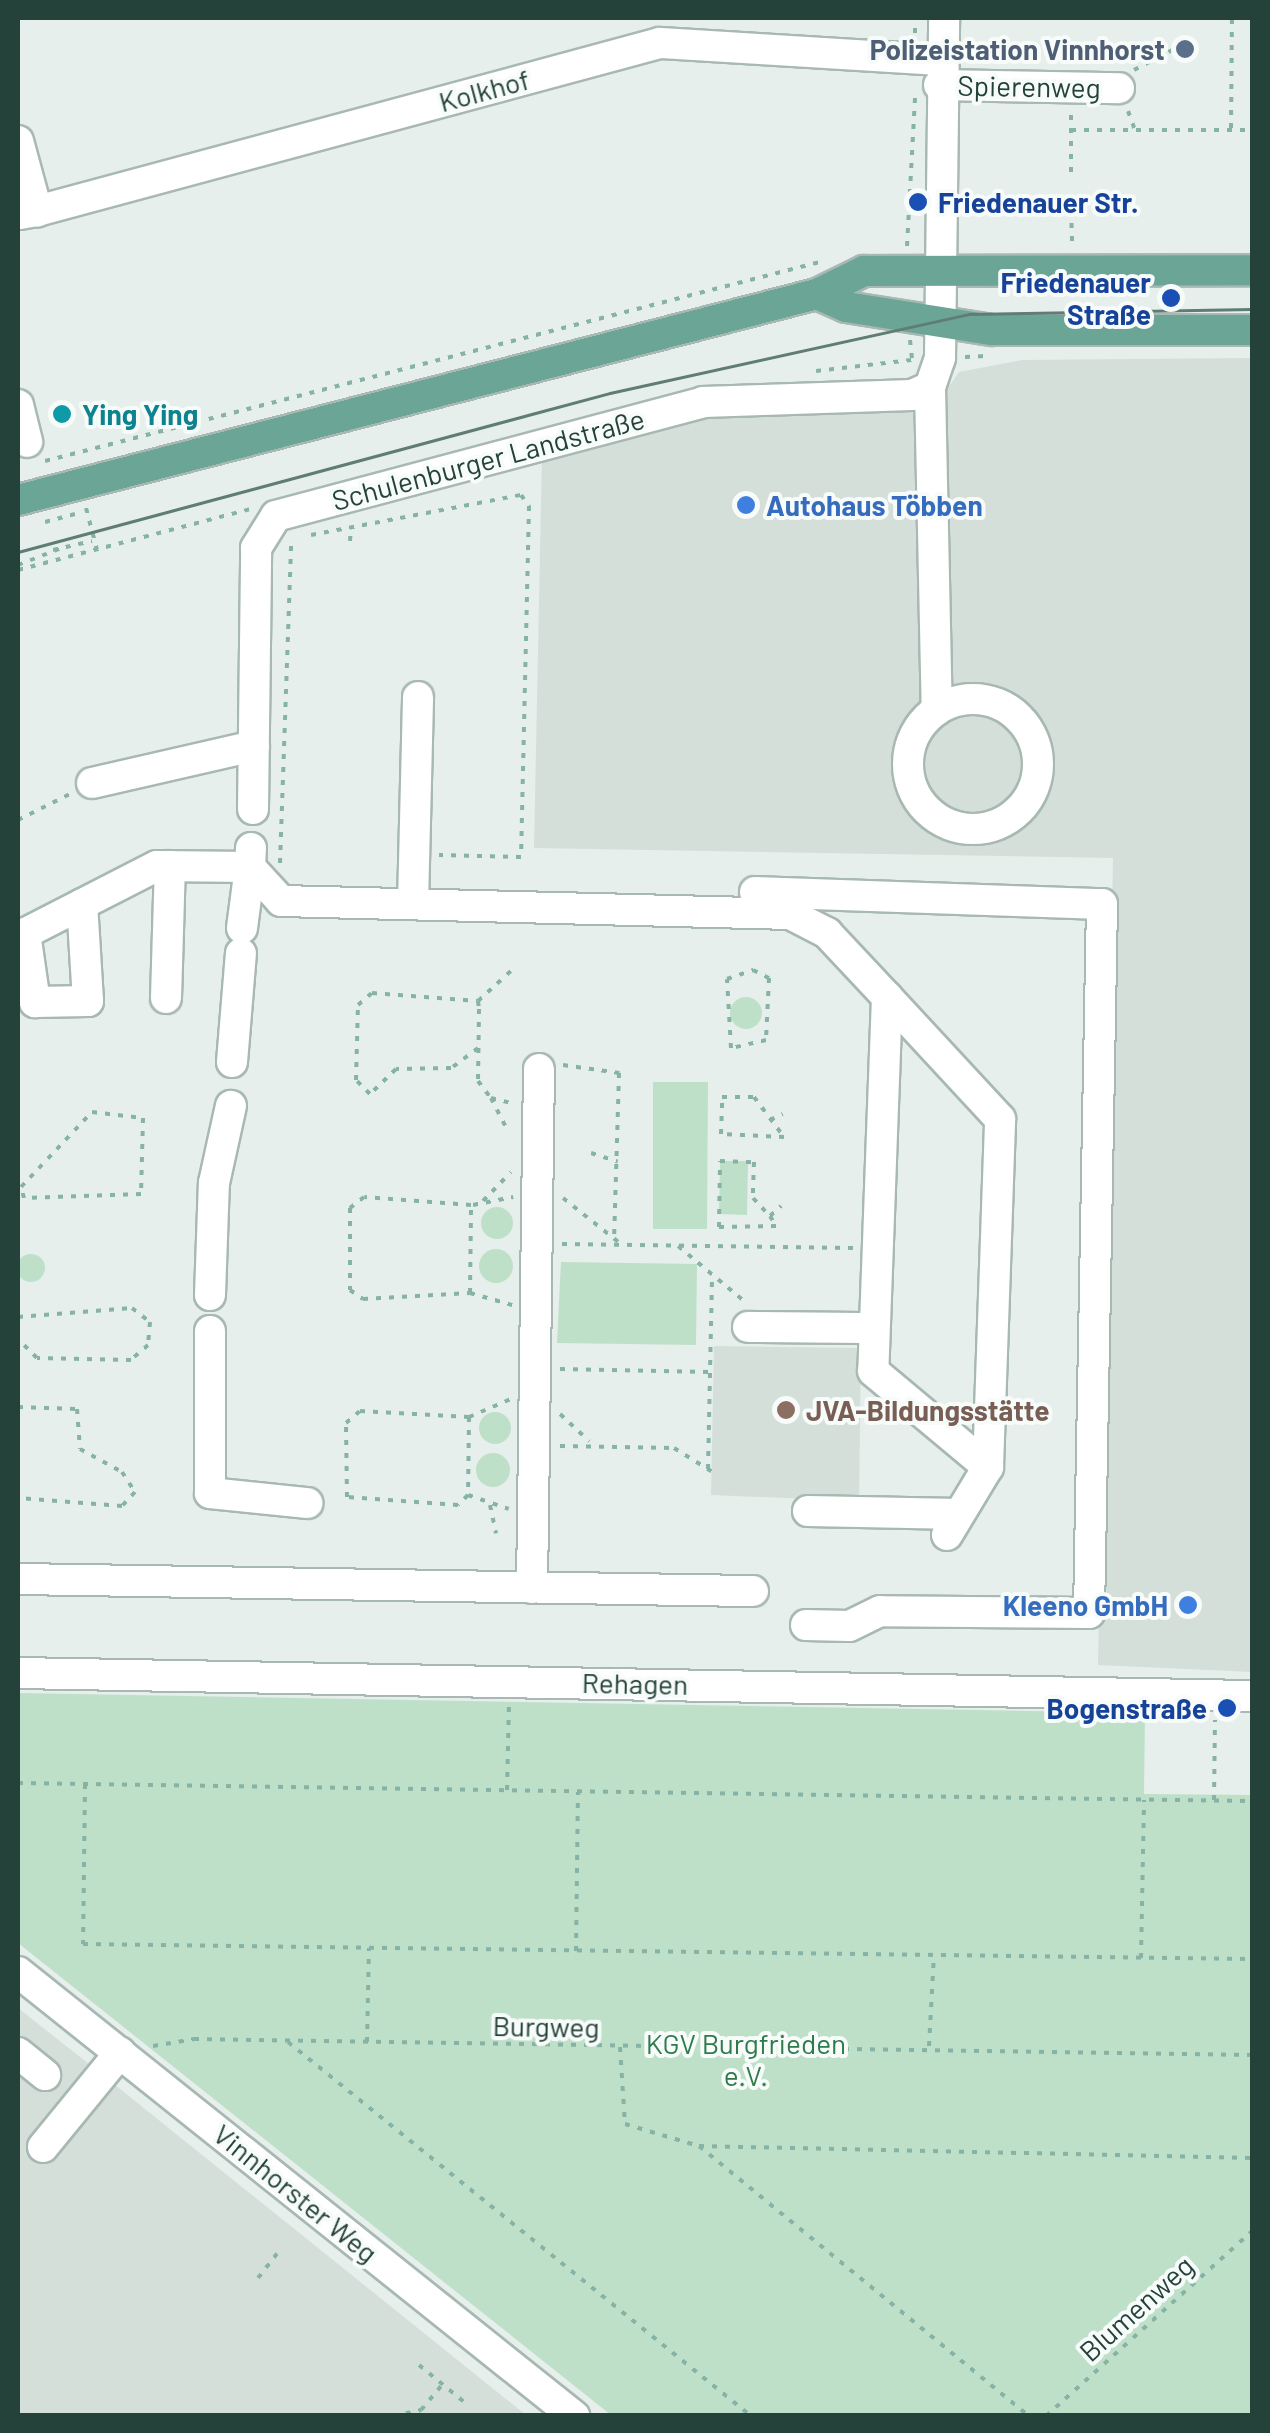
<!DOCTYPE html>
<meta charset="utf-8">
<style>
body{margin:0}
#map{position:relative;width:1270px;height:2433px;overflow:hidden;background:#e6efeb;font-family:Barlow,sans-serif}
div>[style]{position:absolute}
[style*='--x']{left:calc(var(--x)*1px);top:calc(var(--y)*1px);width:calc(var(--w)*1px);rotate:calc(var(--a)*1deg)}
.built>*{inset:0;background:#d4dfda}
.green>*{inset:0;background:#bfe0c8}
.round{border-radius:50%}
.path>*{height:4px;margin-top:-2px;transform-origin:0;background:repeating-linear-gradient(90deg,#86b3a5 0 5px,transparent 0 13px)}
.roads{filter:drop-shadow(2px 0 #a8b8b2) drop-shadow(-2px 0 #a8b8b2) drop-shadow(0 2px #a8b8b2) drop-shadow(0 -2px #a8b8b2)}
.minor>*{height:30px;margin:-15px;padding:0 15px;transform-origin:15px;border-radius:15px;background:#fff}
.minor>.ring{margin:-15px;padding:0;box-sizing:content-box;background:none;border:30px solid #fff;border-radius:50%}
.major>*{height:30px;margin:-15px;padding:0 15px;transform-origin:15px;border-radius:15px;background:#6aa596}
.tram>*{height:2.5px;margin:-1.25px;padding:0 1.25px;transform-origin:1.25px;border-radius:1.25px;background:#5f7d75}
.dots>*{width:28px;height:28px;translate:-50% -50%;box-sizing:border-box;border:5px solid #f7fbf9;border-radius:50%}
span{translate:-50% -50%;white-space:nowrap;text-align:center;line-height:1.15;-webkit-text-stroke:8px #f7fbf9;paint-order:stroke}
.service-label{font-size:28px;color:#4e5e75;font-weight:700}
.right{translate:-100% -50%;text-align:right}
.street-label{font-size:28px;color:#24423a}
.transit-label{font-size:28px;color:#164399;font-weight:700}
.left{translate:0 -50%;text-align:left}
.culture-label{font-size:28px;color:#0d838f;font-weight:700}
.shop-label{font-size:28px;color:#366cbe;font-weight:700}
.education-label{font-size:28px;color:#785e54;font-weight:700}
.park-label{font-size:28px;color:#2d7a4b}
.frame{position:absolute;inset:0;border:20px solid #24423a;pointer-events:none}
</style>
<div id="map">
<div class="built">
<i style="clip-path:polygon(1252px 358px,1252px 1672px,1098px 1665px,1113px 858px,534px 848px,542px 453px,704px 411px,919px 405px,945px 392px,959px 372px,1022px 360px)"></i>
<i style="clip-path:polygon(714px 1346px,861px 1348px,859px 1501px,711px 1495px)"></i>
<i style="clip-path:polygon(18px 2008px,89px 2064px,526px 2415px,18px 2415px)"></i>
</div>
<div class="green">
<i class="round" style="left:730px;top:997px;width:32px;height:32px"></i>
<i style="clip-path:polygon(653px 1082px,708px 1082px,707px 1229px,653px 1229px)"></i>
<i style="clip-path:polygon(720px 1161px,748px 1161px,747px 1215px,719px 1214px)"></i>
<i class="round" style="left:481px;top:1207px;width:32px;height:32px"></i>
<i class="round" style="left:479px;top:1249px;width:34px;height:34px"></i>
<i class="round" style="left:17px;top:1254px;width:28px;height:28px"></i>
<i style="clip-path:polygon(561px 1262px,697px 1264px,696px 1345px,557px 1343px)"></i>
<i class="round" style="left:479px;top:1412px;width:32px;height:32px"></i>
<i class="round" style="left:476px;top:1453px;width:34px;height:34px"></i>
<i style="clip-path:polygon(18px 1693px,1145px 1713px,1144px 1794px,1252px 1795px,1252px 2415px,611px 2415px,18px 1943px)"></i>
</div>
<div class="path">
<i style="--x:915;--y:33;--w:15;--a:-90"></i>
<i style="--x:1134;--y:70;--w:50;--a:-27.6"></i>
<i style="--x:1128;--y:111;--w:20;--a:70"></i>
<i style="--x:1231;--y:128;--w:110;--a:-89.5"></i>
<i style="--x:1071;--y:130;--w:181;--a:0"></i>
<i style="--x:1071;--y:172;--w:60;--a:-90"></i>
<i style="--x:1071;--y:210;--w:35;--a:88"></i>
<i style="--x:907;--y:246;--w:150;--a:-86.9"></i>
<i style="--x:910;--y:340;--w:20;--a:84"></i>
<i style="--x:965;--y:357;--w:21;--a:-3"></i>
<i style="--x:816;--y:371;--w:96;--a:-6.6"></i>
<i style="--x:45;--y:461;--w:800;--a:-14.4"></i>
<i style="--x:86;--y:508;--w:43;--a:75.3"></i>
<i style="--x:45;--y:522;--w:31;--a:-15"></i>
<i style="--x:311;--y:535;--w:214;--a:-10.8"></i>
<i style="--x:521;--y:495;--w:14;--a:54"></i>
<i style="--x:529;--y:506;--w:351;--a:91.3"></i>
<i style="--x:521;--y:857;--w:82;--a:-178.6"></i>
<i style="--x:350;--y:541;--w:14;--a:-86"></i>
<i style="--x:53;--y:550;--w:40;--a:-13"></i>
<i style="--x:18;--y:565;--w:49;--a:-21.4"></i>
<i style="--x:18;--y:570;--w:240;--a:-14.7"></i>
<i style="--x:18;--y:820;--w:58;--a:-26.6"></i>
<i style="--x:280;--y:863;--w:320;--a:-88"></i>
<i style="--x:753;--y:970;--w:18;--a:27"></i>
<i style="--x:769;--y:978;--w:62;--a:92.8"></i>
<i style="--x:766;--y:1040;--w:36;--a:167"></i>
<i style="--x:731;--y:1048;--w:69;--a:-93.3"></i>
<i style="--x:727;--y:979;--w:28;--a:-19"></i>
<i style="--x:478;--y:1001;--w:47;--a:-42.4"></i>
<i style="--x:478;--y:1048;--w:34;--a:143"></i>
<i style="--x:451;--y:1068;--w:55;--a:179"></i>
<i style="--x:396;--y:1069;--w:36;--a:136"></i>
<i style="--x:370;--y:1094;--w:20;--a:-135"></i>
<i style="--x:356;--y:1080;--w:75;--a:-88.5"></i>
<i style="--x:358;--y:1005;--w:18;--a:-41"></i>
<i style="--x:372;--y:993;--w:106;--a:4.3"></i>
<i style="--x:478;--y:1001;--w:8;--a:83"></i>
<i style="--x:479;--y:1009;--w:72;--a:90.8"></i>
<i style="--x:478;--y:1081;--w:21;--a:53"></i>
<i style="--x:491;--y:1098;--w:21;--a:14"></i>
<i style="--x:563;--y:1065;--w:57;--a:8.1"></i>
<i style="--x:619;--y:1073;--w:165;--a:91.7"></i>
<i style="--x:722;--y:1097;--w:32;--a:0"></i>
<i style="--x:754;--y:1097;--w:50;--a:53.1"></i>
<i style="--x:784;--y:1137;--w:63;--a:-177.3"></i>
<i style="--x:721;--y:1134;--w:37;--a:-88"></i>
<i style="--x:491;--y:1098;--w:33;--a:63"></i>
<i style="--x:92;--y:1112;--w:51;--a:6.7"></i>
<i style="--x:143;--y:1118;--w:76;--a:91.5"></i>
<i style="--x:141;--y:1194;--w:117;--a:178"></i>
<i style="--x:24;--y:1198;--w:11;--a:-105"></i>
<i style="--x:21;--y:1187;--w:103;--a:-46.6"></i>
<i style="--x:770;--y:1120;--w:14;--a:-25"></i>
<i style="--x:591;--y:1153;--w:28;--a:18"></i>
<i style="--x:563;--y:1198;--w:75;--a:38.5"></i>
<i style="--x:483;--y:1201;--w:40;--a:-46"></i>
<i style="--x:473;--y:1205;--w:41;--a:-11.3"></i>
<i style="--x:770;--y:1216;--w:12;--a:59"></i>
<i style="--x:776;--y:1226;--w:57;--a:179"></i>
<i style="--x:719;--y:1227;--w:66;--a:-89.1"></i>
<i style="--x:720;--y:1161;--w:34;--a:2"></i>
<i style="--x:754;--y:1162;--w:36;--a:92"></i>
<i style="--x:753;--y:1198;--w:25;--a:47"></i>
<i style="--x:770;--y:1216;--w:15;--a:-42"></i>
<i style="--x:562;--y:1244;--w:291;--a:0.8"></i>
<i style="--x:678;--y:1246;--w:86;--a:39.8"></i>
<i style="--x:470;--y:1293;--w:88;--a:-89.3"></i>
<i style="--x:471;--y:1205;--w:107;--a:-175.7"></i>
<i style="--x:364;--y:1197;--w:18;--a:142"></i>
<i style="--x:350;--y:1208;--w:82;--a:90"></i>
<i style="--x:350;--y:1290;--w:16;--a:35"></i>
<i style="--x:363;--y:1299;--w:107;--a:-3.2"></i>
<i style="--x:470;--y:1293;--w:44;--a:15.9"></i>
<i style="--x:18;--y:1317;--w:114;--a:-4.5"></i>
<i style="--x:132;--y:1308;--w:23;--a:38"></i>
<i style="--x:150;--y:1322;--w:23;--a:95"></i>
<i style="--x:148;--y:1345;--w:23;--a:139"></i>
<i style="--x:131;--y:1360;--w:94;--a:-178.8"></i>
<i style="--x:37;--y:1358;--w:27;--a:-135"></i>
<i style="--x:560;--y:1369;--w:150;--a:1.1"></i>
<i style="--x:18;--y:1407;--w:59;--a:1.9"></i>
<i style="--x:77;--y:1409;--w:40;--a:85.7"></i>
<i style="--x:80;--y:1449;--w:48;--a:28.7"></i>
<i style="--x:122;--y:1472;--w:24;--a:57"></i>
<i style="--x:135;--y:1492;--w:19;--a:133"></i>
<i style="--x:122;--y:1506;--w:104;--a:-175.6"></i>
<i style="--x:560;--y:1414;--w:40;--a:43"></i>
<i style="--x:469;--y:1417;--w:78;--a:90.7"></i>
<i style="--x:468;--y:1495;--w:14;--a:135"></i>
<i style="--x:458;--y:1505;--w:111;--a:-175.9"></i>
<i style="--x:347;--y:1497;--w:74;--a:-90.8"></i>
<i style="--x:346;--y:1423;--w:18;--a:-41"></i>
<i style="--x:360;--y:1411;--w:109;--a:3.2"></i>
<i style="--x:469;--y:1417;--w:46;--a:-23.2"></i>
<i style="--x:560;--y:1446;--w:114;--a:1"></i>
<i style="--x:674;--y:1448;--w:44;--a:31.9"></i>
<i style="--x:708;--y:1469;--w:195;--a:-88.8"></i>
<i style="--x:468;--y:1495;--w:43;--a:18.9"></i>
<i style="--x:490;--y:1505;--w:29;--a:78"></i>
<i style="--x:18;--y:1783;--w:1234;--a:0.84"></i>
<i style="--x:85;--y:1784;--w:160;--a:90.7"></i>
<i style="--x:83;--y:1944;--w:1169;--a:0.74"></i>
<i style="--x:507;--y:1790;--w:85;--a:-88.7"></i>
<i style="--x:1214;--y:1800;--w:80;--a:-89.3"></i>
<i style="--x:576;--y:1951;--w:159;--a:-89.3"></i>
<i style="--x:1141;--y:1958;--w:158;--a:-88.9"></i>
<i style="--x:288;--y:2042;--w:595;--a:38.93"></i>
<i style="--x:367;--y:2042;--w:94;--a:-88.8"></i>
<i style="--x:153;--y:2046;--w:42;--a:-9.7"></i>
<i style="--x:194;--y:2039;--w:1058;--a:0.87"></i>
<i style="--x:929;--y:2046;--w:91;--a:-86.9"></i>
<i style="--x:620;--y:2047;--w:77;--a:86.3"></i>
<i style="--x:625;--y:2124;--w:77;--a:16.6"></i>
<i style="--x:699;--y:2146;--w:426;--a:39.3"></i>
<i style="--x:699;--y:2146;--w:553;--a:1.24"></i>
<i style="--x:258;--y:2278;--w:31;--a:-52"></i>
<i style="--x:419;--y:2365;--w:58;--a:39.4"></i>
<i style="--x:393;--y:2416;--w:29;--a:-12"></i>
<i style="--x:421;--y:2410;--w:34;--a:-50"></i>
<i style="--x:1046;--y:2416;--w:277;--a:-41.9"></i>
</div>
<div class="roads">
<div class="minor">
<i style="--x:939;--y:85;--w:180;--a:1"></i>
<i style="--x:18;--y:141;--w:73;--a:74.8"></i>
<i style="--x:37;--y:211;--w:17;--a:170"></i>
<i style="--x:37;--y:211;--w:645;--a:-15.09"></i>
<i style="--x:660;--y:43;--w:282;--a:3.5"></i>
<i style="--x:930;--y:387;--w:323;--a:88.8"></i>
<i style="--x:18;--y:405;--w:38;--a:76"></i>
<i class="ring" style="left:908px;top:699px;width:100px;height:100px"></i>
<i style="--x:92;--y:783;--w:166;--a:-12.9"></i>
<i style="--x:253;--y:809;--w:261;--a:-89.3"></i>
<i style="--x:256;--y:548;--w:38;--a:-58"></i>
<i style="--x:276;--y:516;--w:442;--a:-14.9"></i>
<i style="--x:703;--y:402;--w:209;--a:-1.9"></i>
<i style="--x:912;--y:395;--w:20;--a:-24"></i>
<i style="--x:930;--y:387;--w:31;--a:-71"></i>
<i style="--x:940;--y:358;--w:340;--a:-89.3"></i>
<i style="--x:250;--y:867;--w:46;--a:47.6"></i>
<i style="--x:281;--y:901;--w:509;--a:1.46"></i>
<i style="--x:790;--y:914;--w:42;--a:27.2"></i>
<i style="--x:827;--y:933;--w:88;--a:46.8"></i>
<i style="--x:887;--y:997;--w:374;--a:92.1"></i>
<i style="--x:873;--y:1371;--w:150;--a:39.9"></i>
<i style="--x:988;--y:1467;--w:348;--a:-88"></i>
<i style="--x:1000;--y:1119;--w:166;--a:-132.8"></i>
<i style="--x:755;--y:892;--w:347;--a:2"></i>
<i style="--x:1102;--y:904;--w:709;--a:91.05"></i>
<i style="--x:1089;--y:1613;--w:209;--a:-179.5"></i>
<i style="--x:880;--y:1611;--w:34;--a:154"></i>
<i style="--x:849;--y:1626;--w:43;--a:-178.7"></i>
<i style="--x:413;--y:904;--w:207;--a:-88.6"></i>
<i style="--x:242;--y:928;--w:62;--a:-82.5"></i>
<i style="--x:25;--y:933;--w:70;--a:81.8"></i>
<i style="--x:35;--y:1002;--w:53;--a:-1.1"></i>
<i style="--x:88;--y:1001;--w:97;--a:-93.5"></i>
<i style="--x:18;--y:937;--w:156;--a:-27.1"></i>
<i style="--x:157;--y:866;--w:93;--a:0.6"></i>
<i style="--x:250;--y:867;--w:19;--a:-87"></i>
<i style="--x:166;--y:998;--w:132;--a:-88.3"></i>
<i style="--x:232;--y:1062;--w:109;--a:-85.3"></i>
<i style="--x:210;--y:1295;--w:112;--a:-88"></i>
<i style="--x:214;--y:1183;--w:79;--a:-77.6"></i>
<i style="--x:748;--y:1327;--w:126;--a:0.5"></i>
<i style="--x:210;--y:1331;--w:162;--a:90"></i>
<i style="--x:210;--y:1493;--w:98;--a:5.9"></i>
<i style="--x:808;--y:1511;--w:151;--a:1.1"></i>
<i style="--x:947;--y:1535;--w:79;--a:-58.9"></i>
<i style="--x:18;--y:1579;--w:735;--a:0.94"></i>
<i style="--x:532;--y:1588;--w:519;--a:-89.23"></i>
<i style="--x:18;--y:1673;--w:1234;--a:1.07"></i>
<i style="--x:18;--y:1972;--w:712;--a:38.61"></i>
<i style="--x:18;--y:2053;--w:35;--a:39"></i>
<i style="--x:43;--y:2147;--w:122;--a:-50.7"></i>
</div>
<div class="major">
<i style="--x:817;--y:294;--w:32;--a:24"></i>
<i style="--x:846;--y:307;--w:148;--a:9"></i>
<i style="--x:992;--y:330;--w:260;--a:0"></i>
<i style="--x:18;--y:500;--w:825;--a:-14.46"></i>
<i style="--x:817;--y:294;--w:52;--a:-26.1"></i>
<i style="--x:864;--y:271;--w:388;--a:-0.1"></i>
</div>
</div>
<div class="tram">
<i style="--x:18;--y:552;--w:613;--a:-15.03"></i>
<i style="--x:610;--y:393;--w:368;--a:-12.4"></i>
<i style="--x:969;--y:314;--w:283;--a:-1"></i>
</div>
<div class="dots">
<i style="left:1185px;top:49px;background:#5c6f8a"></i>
<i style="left:918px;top:202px;background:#1a4fb4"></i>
<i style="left:1171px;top:298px;background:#1a4fb4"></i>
<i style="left:62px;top:414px;background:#0f9aa8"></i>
<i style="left:746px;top:505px;background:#3f7fe0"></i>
<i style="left:786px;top:1410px;background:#8d6e63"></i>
<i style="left:1188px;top:1605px;background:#3f7fe0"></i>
<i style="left:1227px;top:1708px;background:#1a4fb4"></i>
</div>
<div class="service-label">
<span class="right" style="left:1165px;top:49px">Polizeistation Vinnhorst</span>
</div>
<div class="street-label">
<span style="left:1029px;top:86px;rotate:1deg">Spierenweg</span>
<span style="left:484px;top:90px;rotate:-15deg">Kolkhof</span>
<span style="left:488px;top:459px;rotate:-15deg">Schulenburger Landstraße</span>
<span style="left:635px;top:1683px;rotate:1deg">Rehagen</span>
<span style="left:546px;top:2026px;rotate:1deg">Burgweg</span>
<span style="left:296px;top:2193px;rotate:39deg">Vinnhorster Weg</span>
<span style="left:1136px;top:2308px;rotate:-42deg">Blumenweg</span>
</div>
<div class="transit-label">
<span class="left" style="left:938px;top:202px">Friedenauer Str.</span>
<span class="right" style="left:1151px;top:298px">Friedenauer<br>Straße</span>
<span class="right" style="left:1207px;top:1708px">Bogenstraße</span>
</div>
<div class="culture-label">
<span class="left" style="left:82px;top:414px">Ying Ying</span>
</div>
<div class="shop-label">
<span class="left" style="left:766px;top:505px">Autohaus Többen</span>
<span class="right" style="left:1168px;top:1605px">Kleeno GmbH</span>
</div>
<div class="education-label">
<span class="left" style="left:806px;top:1410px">JVA-Bildungsstätte</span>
</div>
<div class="park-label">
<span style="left:746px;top:2059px">KGV Burgfrieden<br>e.V.</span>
</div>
<div class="frame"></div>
</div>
